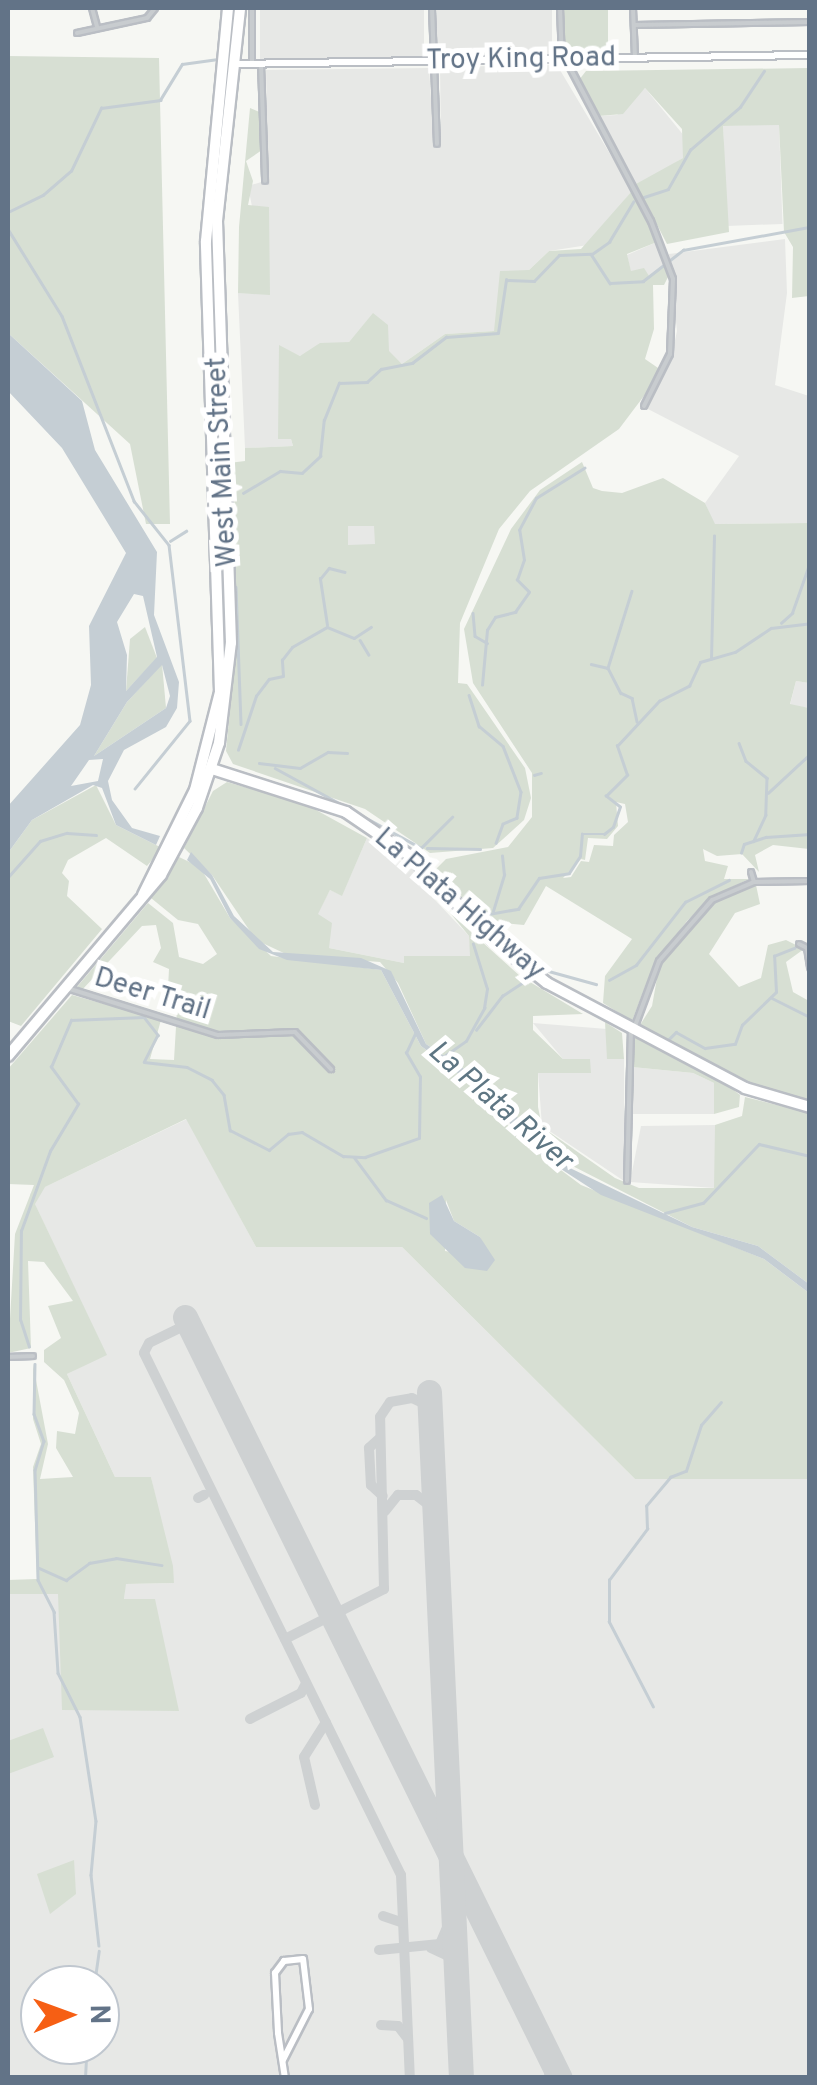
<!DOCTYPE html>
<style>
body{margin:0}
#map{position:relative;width:817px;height:2085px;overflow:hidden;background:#f6f7f3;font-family:Overpass,sans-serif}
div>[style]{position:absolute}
.built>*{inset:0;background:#e7e8e6;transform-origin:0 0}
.green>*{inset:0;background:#d7dfd3;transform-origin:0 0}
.water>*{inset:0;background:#c5ced4}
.stream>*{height:2.5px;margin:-1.25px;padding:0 1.25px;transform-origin:1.25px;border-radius:1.25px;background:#c5ced4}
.taxiway>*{height:10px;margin:-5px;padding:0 5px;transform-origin:5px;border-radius:5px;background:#ced1d2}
.runway>*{height:25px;margin:-12.5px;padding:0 12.5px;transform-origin:12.5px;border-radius:12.5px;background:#ced1d2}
.roads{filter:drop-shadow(2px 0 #babec4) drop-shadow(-2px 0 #babec4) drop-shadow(0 2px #babec4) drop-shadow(0 -2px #babec4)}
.street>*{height:4px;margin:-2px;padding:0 2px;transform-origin:2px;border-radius:2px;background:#c8cccf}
.secondary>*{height:6px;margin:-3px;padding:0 3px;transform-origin:3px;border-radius:3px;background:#fff}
.highway>*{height:10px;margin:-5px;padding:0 5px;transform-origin:5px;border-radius:5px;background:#fff}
span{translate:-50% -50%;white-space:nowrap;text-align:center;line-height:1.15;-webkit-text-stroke:10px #fff;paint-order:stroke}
.street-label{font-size:28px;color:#627387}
.water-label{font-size:30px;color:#5e7683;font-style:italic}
.frame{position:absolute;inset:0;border:10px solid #627387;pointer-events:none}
.north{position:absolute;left:20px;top:1965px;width:100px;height:100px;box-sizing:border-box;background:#fff;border:2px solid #c0c7cf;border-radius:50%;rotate:89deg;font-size:28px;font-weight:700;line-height:40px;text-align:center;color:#627387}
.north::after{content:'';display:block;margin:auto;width:35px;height:45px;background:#f65f14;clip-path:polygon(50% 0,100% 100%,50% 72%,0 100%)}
</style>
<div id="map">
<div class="built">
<div style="left:260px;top:8px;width:164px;height:51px"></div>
<div style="left:437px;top:8px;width:115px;height:48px"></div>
<div style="clip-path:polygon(557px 65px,632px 191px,588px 245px,549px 251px,529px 270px,494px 331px,445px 334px,402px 364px,389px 352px,373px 314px,349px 342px,300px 356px,279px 346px,279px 439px,291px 439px,293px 446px,245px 448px,238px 293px,269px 294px,248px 186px,268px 180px,266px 70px,429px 68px,434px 144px,441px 143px,440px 67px)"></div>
<div style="clip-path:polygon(645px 88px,685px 137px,683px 158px,636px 187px,598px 116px,617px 115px)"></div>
<div style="left:779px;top:124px;width:100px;height:56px;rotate:88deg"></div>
<div style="clip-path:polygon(785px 239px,787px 293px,775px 385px,809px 396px,809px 523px,714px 524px,705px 503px,739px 456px,646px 408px,670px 364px,677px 331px,669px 254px)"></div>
<div style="clip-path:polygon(657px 242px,666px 265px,649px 276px,631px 272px,627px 255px)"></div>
<div style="left:347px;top:526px;width:28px;height:19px"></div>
<div style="clip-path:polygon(796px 681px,809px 683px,809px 708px,790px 705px)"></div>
<div style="clip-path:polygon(367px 838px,421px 875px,420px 884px,469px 936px,471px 956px,405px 956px,404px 963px,329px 948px,317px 914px,330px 890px,342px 895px)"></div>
<div style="clip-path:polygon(533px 1023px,607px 1029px,608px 1059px,624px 1059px,624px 1181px,542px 1126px,538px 1072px,590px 1073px,590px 1060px,563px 1059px)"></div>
<div style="clip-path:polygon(632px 1067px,693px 1073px,714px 1083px,714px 1114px,630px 1114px)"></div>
<div style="clip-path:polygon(evenodd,187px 1119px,256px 1247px,402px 1247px,635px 1479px,809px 1479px,809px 2077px,8px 2077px,8px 1594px,58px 1594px,178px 1711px,124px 1600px,125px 1584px,174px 1583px,151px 1477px,115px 1477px,67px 1374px,106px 1354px,30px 1194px,187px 1119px,40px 1985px,100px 1985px,100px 2045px,40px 2045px,40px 1985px)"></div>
<div style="clip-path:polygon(715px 1125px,715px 1188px,630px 1182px,641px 1126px)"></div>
</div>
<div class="green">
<div style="left:562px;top:8px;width:46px;height:45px"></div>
<div style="clip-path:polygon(8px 56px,159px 58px,170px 524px,146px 524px,130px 444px,8px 333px)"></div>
<div style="clip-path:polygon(809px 68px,809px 296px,792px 298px,793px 247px,784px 232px,779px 125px,723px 126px,729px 232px,667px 244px,636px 184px,683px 158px,682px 129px,645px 88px,623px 114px,598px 116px,579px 80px,586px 71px)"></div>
<div style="clip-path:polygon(250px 108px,262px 113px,262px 150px,246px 161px,253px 181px,248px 205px,269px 207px,270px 295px,238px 293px,239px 227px)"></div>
<div style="clip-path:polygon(evenodd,632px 191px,657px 242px,627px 254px,631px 271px,644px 268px,649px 276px,666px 265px,669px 275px,664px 285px,653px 285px,654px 329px,645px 359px,661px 370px,659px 376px,619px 429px,530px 491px,499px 529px,460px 623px,458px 683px,467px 684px,525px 768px,531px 798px,524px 820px,493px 848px,430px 853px,365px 809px,233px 764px,226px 751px,236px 645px,229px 463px,245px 461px,245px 448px,293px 446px,291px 439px,278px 439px,279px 345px,300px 356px,320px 343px,349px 342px,373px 313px,388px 325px,389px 351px,402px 364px,445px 334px,494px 331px,500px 271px,529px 270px,549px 251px,581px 249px,632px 191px,348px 526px,374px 526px,375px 544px,348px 545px,348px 526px)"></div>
<div style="clip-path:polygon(evenodd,582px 462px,593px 488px,602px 491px,622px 493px,663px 478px,705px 503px,715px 524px,809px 523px,809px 683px,796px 681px,790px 704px,809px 708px,809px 849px,773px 845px,755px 855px,759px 872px,742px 854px,717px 856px,703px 849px,705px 861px,728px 866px,724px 879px,749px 879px,711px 897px,687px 921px,653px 966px,632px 1021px,603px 1003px,605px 976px,632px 939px,546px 886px,524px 925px,483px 921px,435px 870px,446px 859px,508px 847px,532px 817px,532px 773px,473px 683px,464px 629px,511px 529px,540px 490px,582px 462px,616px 802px,625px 804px,628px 822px,614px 835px,613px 846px,594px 845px,589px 862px,581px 861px,571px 877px,563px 878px,581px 859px,585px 860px,588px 838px,607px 839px,618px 826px,616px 802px)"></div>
<div style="clip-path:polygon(145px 627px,157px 658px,126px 691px,130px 639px)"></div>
<div style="clip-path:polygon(162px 664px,166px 708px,94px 756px,127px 702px)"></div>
<div style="clip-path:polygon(227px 782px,307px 805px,367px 838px,342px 896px,330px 890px,318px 914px,332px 923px,329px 948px,404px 963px,404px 956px,470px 956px,469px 936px,451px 914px,520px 976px,583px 1014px,533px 1016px,533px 1030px,563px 1059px,590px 1059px,591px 1073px,538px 1073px,538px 1107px,542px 1127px,615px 1178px,639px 1188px,714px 1188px,715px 1125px,742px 1116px,745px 1097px,809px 1113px,809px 1284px,758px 1246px,692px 1227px,557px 1158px,472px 1074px,426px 1044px,398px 983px,380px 962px,288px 955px,256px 940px,212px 875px,184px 848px,213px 791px)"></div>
<div style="clip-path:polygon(96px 785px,116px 825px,162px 848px,147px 866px,106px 838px,68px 860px,62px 873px,69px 881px,67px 896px,102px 929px,21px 1026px,8px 1021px,8px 853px,32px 820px)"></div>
<div style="clip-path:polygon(evenodd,179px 857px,200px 867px,230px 918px,271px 956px,381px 970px,421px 1046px,467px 1080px,522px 1141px,581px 1185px,764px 1259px,809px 1293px,809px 1479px,635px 1479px,402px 1247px,256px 1247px,186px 1119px,45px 1187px,35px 1204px,107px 1355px,67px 1374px,115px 1477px,151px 1477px,173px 1566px,174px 1583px,126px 1584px,124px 1599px,155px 1599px,179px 1711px,62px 1710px,58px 1594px,8px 1594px,8px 1580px,37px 1579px,33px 1467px,41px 1444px,33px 1419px,33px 1364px,48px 1444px,40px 1479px,73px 1477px,56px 1448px,57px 1431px,75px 1434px,79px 1413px,64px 1380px,44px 1362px,44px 1350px,61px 1338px,48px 1306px,73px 1301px,44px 1262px,28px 1261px,31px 1348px,8px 1353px,15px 1234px,34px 1185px,8px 1184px,8px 1069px,72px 995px,161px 1020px,150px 1059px,174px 1060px,177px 1010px,167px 1007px,169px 969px,153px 962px,161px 948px,156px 925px,142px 926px,81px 991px,77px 987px,148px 903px,173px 923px,179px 957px,203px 964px,217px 954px,198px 924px,178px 920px,151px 898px,179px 857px,446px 1200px,454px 1221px,480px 1237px,490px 1259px,445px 1251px,446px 1200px)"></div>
<div style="clip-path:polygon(756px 885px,760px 904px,735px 913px,709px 954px,739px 987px,761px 978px,768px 945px,786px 940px,804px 949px,786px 962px,793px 992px,809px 1001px,809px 1101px,756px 1087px,640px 1025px,652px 1006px,659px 967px,692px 924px,722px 897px)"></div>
<div style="clip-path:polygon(605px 1022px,622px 1033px,624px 1059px,607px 1059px)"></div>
<div style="clip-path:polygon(632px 1036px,731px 1088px,740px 1095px,739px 1107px,714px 1114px,714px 1083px,693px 1073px,632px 1067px)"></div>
<div style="clip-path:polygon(43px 1728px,54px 1757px,8px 1774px,8px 1741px)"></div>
<div style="clip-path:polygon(74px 1860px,76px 1894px,50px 1914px,37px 1874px)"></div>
</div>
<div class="water">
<div style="clip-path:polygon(evenodd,8px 333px,82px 401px,95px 450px,157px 552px,154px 615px,179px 682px,177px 708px,166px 727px,124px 750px,108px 781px,112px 800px,132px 828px,160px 836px,156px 845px,116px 825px,102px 788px,93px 785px,32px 820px,8px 853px,8px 806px,80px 725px,91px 685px,89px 626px,126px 553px,62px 448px,8px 391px,8px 333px,134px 594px,143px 596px,157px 657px,126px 691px,127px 655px,117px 622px,134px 594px,8px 333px,162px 665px,170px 696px,166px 708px,94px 756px,127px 702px,162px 665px,8px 333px,103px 759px,98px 781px,71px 786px,89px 760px,103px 759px)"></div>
<div style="clip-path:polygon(191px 852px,212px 875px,234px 916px,273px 952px,361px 958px,391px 971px,426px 1044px,472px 1074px,570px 1168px,692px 1227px,758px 1246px,809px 1284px,809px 1293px,764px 1259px,601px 1195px,544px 1158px,467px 1080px,421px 1046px,381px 970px,287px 960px,259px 949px,230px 918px,210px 879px,187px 860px)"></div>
<div style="clip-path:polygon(442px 1195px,454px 1221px,480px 1237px,495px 1260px,487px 1271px,465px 1268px,430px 1234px,429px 1203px)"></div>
</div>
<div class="stream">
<div style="left:644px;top:197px;width:25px;rotate:-18deg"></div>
<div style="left:668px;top:189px;width:45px;rotate:-60.6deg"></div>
<div style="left:690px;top:150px;width:66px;rotate:-40.7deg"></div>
<div style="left:740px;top:107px;width:43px;rotate:-56.3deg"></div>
<div style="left:8px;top:212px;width:39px;rotate:-26deg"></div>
<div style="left:43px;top:195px;width:37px;rotate:-41deg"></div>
<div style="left:71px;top:171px;width:70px;rotate:-64.5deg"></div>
<div style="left:101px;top:108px;width:60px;rotate:-7.7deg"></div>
<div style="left:160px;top:100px;width:42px;rotate:-58.6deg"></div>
<div style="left:182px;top:64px;width:36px;rotate:-8deg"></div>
<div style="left:8px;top:229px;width:102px;rotate:58.2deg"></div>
<div style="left:62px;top:316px;width:199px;rotate:68.7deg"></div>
<div style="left:134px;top:501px;width:56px;rotate:51.5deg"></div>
<div style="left:169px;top:545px;width:177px;rotate:83.2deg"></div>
<div style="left:190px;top:721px;width:87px;rotate:129deg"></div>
<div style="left:592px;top:254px;width:21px;rotate:-35deg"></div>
<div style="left:609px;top:242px;width:47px;rotate:-59deg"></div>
<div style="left:243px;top:493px;width:43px;rotate:-30.7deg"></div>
<div style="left:280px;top:471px;width:22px;rotate:5deg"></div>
<div style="left:302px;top:473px;width:25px;rotate:-43deg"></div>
<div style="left:320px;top:456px;width:36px;rotate:-84deg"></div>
<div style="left:324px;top:420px;width:40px;rotate:-68deg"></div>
<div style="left:339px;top:383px;width:28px;rotate:-2deg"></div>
<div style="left:367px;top:382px;width:19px;rotate:-43deg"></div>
<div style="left:381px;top:369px;width:32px;rotate:-11deg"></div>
<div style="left:412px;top:363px;width:43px;rotate:-37.4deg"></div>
<div style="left:446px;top:337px;width:52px;rotate:-4.4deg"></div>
<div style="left:498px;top:333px;width:54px;rotate:-81.4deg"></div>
<div style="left:506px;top:280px;width:28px;rotate:2deg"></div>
<div style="left:534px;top:281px;width:36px;rotate:-46deg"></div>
<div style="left:559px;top:255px;width:32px;rotate:-2deg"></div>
<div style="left:591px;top:254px;width:35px;rotate:57deg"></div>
<div style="left:610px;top:283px;width:33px;rotate:-3deg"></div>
<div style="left:643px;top:281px;width:51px;rotate:-37.8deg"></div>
<div style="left:683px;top:250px;width:129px;rotate:-10.3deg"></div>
<div style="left:170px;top:541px;width:19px;rotate:-32deg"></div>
<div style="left:236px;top:587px;width:137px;rotate:87.9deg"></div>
<div style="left:632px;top:591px;width:81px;rotate:107.3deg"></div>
<div style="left:608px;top:668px;width:28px;rotate:63deg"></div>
<div style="left:621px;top:693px;width:12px;rotate:24deg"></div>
<div style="left:632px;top:698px;width:24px;rotate:78deg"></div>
<div style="left:473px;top:613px;width:23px;rotate:85deg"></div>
<div style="left:475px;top:636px;width:14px;rotate:30deg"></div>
<div style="left:781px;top:623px;width:15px;rotate:-42deg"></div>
<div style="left:792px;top:613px;width:54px;rotate:-70.6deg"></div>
<div style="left:327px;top:625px;width:47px;rotate:-98.7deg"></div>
<div style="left:320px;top:579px;width:14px;rotate:-51deg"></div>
<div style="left:329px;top:568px;width:16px;rotate:14deg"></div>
<div style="left:360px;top:640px;width:17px;rotate:59deg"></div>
<div style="left:711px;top:659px;width:123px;rotate:-88.6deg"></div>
<div style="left:591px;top:664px;width:17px;rotate:13deg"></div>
<div style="left:482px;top:685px;width:55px;rotate:-84.8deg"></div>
<div style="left:487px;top:630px;width:15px;rotate:-58deg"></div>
<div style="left:495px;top:617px;width:21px;rotate:-14deg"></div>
<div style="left:515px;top:612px;width:24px;rotate:-55deg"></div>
<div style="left:529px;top:592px;width:17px;rotate:-135deg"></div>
<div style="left:517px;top:580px;width:21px;rotate:-71deg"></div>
<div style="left:524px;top:560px;width:30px;rotate:-99deg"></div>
<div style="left:519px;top:530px;width:36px;rotate:-62deg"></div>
<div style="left:536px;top:498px;width:57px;rotate:-32deg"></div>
<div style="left:469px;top:695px;width:33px;rotate:72deg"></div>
<div style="left:479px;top:726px;width:31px;rotate:40deg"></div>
<div style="left:503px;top:746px;width:49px;rotate:68.6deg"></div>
<div style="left:521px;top:792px;width:26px;rotate:99deg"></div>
<div style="left:517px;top:818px;width:15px;rotate:157deg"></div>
<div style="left:503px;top:824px;width:20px;rotate:110deg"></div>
<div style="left:739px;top:743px;width:19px;rotate:69deg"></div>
<div style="left:746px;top:761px;width:27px;rotate:39deg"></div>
<div style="left:767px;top:778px;width:37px;rotate:92deg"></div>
<div style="left:766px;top:815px;width:29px;rotate:115deg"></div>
<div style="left:238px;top:750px;width:57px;rotate:-71.6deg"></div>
<div style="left:256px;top:696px;width:21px;rotate:-53deg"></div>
<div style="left:269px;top:679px;width:14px;rotate:-12deg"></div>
<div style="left:283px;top:676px;width:16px;rotate:-94deg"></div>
<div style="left:282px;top:660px;width:16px;rotate:-52deg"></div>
<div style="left:292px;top:647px;width:40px;rotate:-29.7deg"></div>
<div style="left:327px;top:627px;width:29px;rotate:22deg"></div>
<div style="left:354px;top:638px;width:20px;rotate:-33deg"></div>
<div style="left:259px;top:763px;width:41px;rotate:7deg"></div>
<div style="left:300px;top:768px;width:32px;rotate:-30deg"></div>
<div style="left:328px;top:752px;width:19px;rotate:3deg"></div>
<div style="left:275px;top:768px;width:166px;rotate:28.7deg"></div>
<div style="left:421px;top:848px;width:44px;rotate:-45deg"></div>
<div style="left:534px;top:775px;width:7px;rotate:-16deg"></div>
<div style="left:768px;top:793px;width:57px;rotate:-42.9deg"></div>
<div style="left:427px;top:848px;width:53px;rotate:1.1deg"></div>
<div style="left:741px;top:853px;width:9px;rotate:-72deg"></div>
<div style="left:744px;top:844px;width:23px;rotate:-18deg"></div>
<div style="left:766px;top:837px;width:44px;rotate:-3.9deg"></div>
<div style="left:8px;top:877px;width:48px;rotate:-48.4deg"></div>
<div style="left:40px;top:841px;width:28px;rotate:-17deg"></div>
<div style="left:67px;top:833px;width:29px;rotate:4deg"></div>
<div style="left:493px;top:911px;width:38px;rotate:-73deg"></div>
<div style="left:504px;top:875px;width:19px;rotate:-96deg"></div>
<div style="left:483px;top:915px;width:36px;rotate:-10deg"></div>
<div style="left:518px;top:909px;width:37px;rotate:-56deg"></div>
<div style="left:539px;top:878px;width:30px;rotate:-9deg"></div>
<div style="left:569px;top:873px;width:20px;rotate:-57deg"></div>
<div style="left:580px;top:856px;width:22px;rotate:-85deg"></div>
<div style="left:582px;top:834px;width:22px"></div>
<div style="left:604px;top:834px;width:11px;rotate:-38deg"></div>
<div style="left:613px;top:827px;width:21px;rotate:-71deg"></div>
<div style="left:620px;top:807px;width:18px;rotate:-142deg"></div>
<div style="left:606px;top:796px;width:30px;rotate:-45deg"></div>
<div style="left:627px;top:775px;width:31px;rotate:-109deg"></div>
<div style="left:617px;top:746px;width:62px;rotate:-47deg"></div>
<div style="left:659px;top:701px;width:34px;rotate:-27deg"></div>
<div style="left:689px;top:686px;width:26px;rotate:-65deg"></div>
<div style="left:700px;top:662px;width:36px;rotate:-16deg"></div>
<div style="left:735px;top:652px;width:43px;rotate:-33.7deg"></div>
<div style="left:771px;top:628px;width:39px;rotate:-7deg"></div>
<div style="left:545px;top:970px;width:53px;rotate:15.4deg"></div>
<div style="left:609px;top:980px;width:31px;rotate:-29deg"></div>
<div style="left:636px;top:965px;width:80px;rotate:-52.1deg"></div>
<div style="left:685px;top:902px;width:49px;rotate:-26.6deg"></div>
<div style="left:772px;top:998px;width:42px;rotate:26.6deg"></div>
<div style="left:476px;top:1030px;width:43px;rotate:-52.6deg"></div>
<div style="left:502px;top:996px;width:24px;rotate:-33deg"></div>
<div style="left:666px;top:1042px;width:14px;rotate:-45deg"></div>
<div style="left:676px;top:1032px;width:33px;rotate:29deg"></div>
<div style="left:705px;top:1048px;width:30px;rotate:-8deg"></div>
<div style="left:735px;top:1044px;width:20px;rotate:-70deg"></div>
<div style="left:742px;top:1025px;width:47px;rotate:-44.1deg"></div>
<div style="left:776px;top:992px;width:36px;rotate:-93deg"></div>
<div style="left:774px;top:956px;width:22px;rotate:-22deg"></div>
<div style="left:443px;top:1057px;width:28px;rotate:-35deg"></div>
<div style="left:466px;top:1041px;width:38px;rotate:-61deg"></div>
<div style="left:484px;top:1008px;width:19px;rotate:-81deg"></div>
<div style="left:487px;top:989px;width:47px;rotate:-107.3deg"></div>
<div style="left:354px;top:1157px;width:54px;rotate:53.3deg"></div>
<div style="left:386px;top:1200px;width:44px;rotate:24.2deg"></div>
<div style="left:665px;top:1213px;width:39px;rotate:-15deg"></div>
<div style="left:703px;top:1203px;width:81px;rotate:-46.5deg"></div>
<div style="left:759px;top:1144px;width:52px;rotate:13.2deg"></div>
<div style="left:29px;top:1347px;width:28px;rotate:-108deg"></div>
<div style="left:20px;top:1320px;width:89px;rotate:-89.4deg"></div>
<div style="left:21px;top:1231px;width:85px;rotate:-70.1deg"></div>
<div style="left:50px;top:1151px;width:55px;rotate:-59.2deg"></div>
<div style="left:78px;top:1104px;width:46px;rotate:-126.1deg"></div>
<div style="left:51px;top:1067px;width:51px;rotate:-66.9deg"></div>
<div style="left:71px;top:1020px;width:73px;rotate:-2.4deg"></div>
<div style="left:144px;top:1017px;width:23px;rotate:52deg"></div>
<div style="left:158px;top:1035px;width:30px;rotate:117deg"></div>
<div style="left:144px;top:1062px;width:43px;rotate:6.6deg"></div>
<div style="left:187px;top:1067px;width:28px;rotate:27deg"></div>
<div style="left:212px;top:1080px;width:19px;rotate:51deg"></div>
<div style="left:224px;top:1095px;width:36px;rotate:80deg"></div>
<div style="left:230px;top:1130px;width:44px;rotate:27.1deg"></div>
<div style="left:269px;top:1150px;width:25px;rotate:-40deg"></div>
<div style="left:288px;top:1134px;width:14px;rotate:-8deg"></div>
<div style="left:302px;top:1132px;width:48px;rotate:30.3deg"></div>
<div style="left:343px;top:1156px;width:22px;rotate:3deg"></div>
<div style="left:365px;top:1157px;width:57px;rotate:-19.4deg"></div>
<div style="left:419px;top:1138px;width:61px;rotate:-89.1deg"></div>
<div style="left:420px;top:1077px;width:28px;rotate:-120deg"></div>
<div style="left:406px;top:1053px;width:21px;rotate:-65deg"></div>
<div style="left:35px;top:1364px;width:50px;rotate:91.1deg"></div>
<div style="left:34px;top:1414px;width:29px;rotate:70deg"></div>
<div style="left:44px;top:1441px;width:30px;rotate:107deg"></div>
<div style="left:35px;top:1470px;width:110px;rotate:88.4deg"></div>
<div style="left:38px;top:1580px;width:36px;rotate:63deg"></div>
<div style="left:54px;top:1612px;width:61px;rotate:86.2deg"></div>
<div style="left:58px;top:1673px;width:49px;rotate:63.4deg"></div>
<div style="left:80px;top:1717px;width:105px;rotate:81.3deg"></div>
<div style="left:96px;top:1821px;width:54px;rotate:95.3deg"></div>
<div style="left:91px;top:1875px;width:71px;rotate:83.6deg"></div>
<div style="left:39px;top:1568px;width:30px;rotate:24deg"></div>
<div style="left:66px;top:1580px;width:29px;rotate:-36deg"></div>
<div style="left:89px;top:1563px;width:27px;rotate:-10deg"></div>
<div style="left:116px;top:1558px;width:46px;rotate:8.8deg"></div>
<div style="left:653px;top:1707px;width:96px;rotate:-117.4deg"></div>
<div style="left:609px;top:1622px;width:42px;rotate:-90deg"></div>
<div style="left:609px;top:1580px;width:64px;rotate:-53.3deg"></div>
<div style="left:647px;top:1529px;width:23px;rotate:-92deg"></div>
<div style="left:646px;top:1506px;width:38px;rotate:-50deg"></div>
<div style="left:670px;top:1477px;width:17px;rotate:-21deg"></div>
<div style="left:686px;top:1471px;width:48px;rotate:-71.9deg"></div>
<div style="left:701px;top:1425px;width:30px;rotate:-49deg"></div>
<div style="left:94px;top:1985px;width:34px;rotate:-82deg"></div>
<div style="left:85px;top:2078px;width:33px;rotate:-87deg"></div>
</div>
<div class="taxiway">
<div style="left:188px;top:1324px;width:43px;rotate:154deg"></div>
<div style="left:149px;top:1343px;width:11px;rotate:117deg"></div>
<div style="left:144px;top:1353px;width:582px;rotate:63.79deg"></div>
<div style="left:401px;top:1875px;width:203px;rotate:87.5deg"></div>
<div style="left:380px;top:1438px;width:15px;rotate:138deg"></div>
<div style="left:369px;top:1448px;width:37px;rotate:87deg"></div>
<div style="left:371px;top:1485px;width:16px;rotate:43deg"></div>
<div style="left:198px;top:1498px;width:7px;rotate:-27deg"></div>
<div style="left:385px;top:1511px;width:21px;rotate:-51deg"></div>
<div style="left:398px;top:1495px;width:18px"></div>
<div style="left:416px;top:1495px;width:18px;rotate:38deg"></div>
<div style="left:430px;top:1506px;width:23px;rotate:77deg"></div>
<div style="left:285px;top:1639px;width:111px;rotate:-26.8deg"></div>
<div style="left:384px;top:1589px;width:172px;rotate:-91.3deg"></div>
<div style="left:380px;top:1417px;width:18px;rotate:-56deg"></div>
<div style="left:390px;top:1402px;width:22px;rotate:-10deg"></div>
<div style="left:412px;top:1398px;width:14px;rotate:25deg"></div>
<div style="left:425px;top:1404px;width:17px;rotate:73deg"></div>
<div style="left:250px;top:1719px;width:57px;rotate:-27deg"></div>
<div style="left:301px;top:1693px;width:11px;rotate:-63deg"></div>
<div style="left:315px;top:1805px;width:49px;rotate:-102.9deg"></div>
<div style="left:304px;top:1757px;width:41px;rotate:-57.8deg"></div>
<div style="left:383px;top:1916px;width:21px;rotate:19deg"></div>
<div style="left:431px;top:1948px;width:19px;rotate:25deg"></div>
<div style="left:448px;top:1956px;width:25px;rotate:72deg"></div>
<div style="left:379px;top:1950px;width:61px;rotate:-5.6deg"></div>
<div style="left:440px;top:1944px;width:33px;rotate:-67deg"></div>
<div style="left:381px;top:2025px;width:17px;rotate:3deg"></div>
<div style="left:398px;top:2026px;width:16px;rotate:52deg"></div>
<div style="left:460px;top:2078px;width:8px;rotate:-83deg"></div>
<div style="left:549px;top:2078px;width:20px;rotate:-84deg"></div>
</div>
<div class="runway">
<div style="left:185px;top:1317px;width:848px;rotate:63.77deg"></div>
<div style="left:429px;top:1392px;width:687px;rotate:87.33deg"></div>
</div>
<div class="roads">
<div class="street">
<div style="left:92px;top:8px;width:20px;rotate:75deg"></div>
<div style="left:432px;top:8px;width:136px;rotate:87.9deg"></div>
<div style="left:560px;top:8px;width:52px;rotate:87.8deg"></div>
<div style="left:633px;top:8px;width:50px;rotate:87.7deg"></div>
<div style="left:634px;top:25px;width:176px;rotate:-1deg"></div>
<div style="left:77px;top:33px;width:72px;rotate:-12.1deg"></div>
<div style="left:147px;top:18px;width:13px;rotate:-51deg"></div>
<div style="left:566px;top:60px;width:182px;rotate:62.2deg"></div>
<div style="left:651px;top:221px;width:62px;rotate:69.2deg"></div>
<div style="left:673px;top:279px;width:75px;rotate:92.3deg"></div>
<div style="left:670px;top:354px;width:58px;rotate:116.6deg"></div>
<div style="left:252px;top:64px;width:56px;rotate:-90deg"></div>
<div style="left:261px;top:64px;width:117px;rotate:88deg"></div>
<div style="left:751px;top:872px;width:10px;rotate:73deg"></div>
<div style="left:799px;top:944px;width:9px;rotate:27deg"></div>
<div style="left:807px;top:948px;width:20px;rotate:81deg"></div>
<div style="left:70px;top:989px;width:155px;rotate:17.3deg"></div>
<div style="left:218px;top:1035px;width:77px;rotate:-2.2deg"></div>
<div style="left:295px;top:1032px;width:52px;rotate:45.8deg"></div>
<div style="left:635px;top:1026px;width:69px;rotate:-69.7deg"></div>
<div style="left:659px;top:961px;width:81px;rotate:-49deg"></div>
<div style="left:712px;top:900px;width:46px;rotate:-23.2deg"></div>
<div style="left:754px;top:882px;width:56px;rotate:-1deg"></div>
<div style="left:627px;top:1181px;width:152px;rotate:-88.5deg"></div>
<div style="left:8px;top:1357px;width:25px;rotate:-2deg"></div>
</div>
<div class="secondary">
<div style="left:234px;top:64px;width:576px;rotate:-0.9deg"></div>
<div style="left:283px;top:2060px;width:57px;rotate:-63deg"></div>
<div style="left:309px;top:2009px;width:50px;rotate:-96.8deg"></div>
<div style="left:303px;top:1959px;width:19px;rotate:174deg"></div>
<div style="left:284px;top:1961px;width:15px;rotate:127deg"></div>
<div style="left:275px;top:1973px;width:60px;rotate:87.1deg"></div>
<div style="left:278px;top:2033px;width:46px;rotate:81.2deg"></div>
</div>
<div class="highway">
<div style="left:212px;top:769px;width:141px;rotate:17.8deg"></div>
<div style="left:346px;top:812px;width:76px;rotate:34.3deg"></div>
<div style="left:409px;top:855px;width:118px;rotate:45.3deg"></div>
<div style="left:492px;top:939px;width:70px;rotate:38.7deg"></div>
<div style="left:547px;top:983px;width:224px;rotate:27.9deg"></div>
<div style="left:745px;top:1088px;width:68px;rotate:16.3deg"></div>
<div style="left:143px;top:895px;width:117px;rotate:-63.7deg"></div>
<div style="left:195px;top:790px;width:101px;rotate:-75.7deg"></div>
<div style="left:220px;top:692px;width:451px;rotate:-91.8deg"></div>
<div style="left:206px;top:241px;width:234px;rotate:-84.6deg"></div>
<div style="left:8px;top:1056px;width:237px;rotate:-49.8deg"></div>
<div style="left:161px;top:875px;width:76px;rotate:-61.8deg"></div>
<div style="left:197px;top:808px;width:69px;rotate:-71.3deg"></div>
<div style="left:219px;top:743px;width:101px;rotate:-83.2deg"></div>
<div style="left:231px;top:643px;width:422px;rotate:-91.9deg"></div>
<div style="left:217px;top:221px;width:214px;rotate:-83.8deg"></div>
</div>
</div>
<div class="street-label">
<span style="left:521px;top:60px;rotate:-1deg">Troy King Road</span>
<span style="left:223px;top:462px;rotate:-93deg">West Main Street</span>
<span style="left:459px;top:905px;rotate:41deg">La Plata Highway</span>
<span style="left:152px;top:995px;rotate:17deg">Deer Trail</span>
</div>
<div class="water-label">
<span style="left:499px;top:1107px;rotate:41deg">La Plata River</span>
</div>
<div class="frame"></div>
<div class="north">N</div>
</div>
